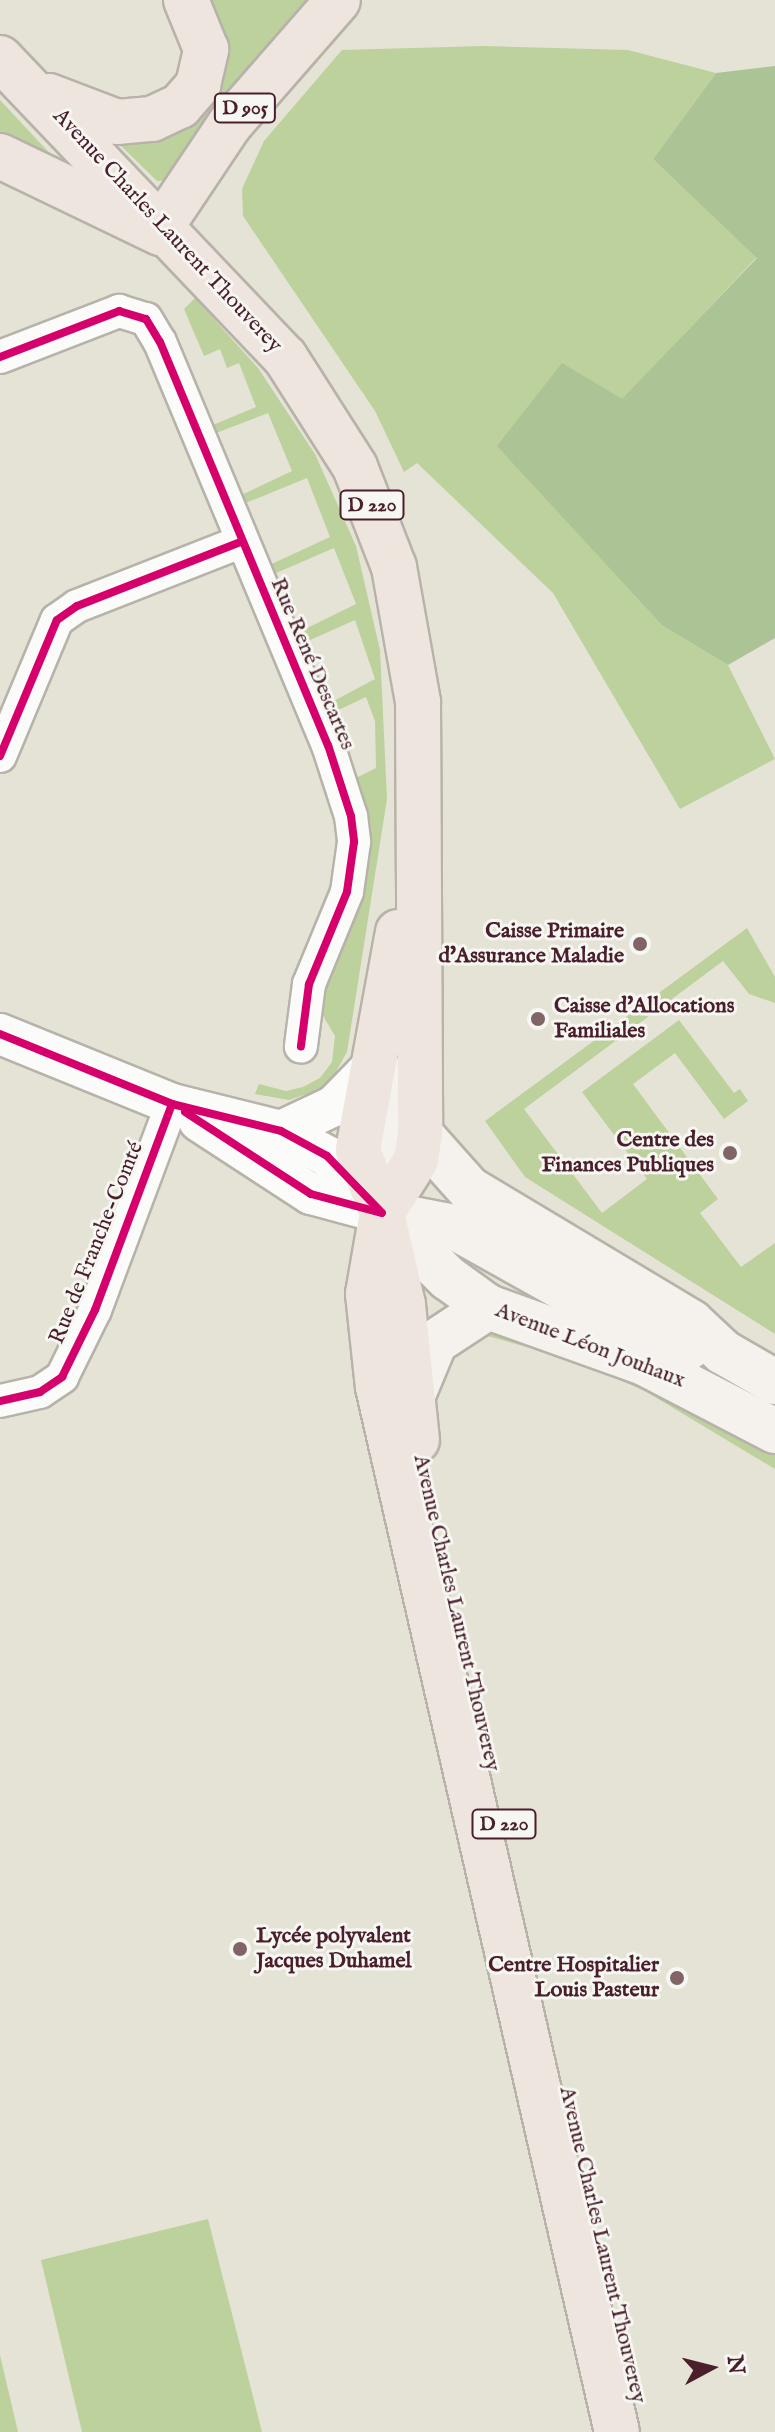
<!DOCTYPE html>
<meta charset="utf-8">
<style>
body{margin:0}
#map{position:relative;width:775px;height:2432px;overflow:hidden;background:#e5e3d5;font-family:"IM FELL English",serif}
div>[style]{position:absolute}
.green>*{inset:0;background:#bcd19c}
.forest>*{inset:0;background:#abc395}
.roads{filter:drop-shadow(2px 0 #b7b2aa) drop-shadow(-2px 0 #b7b2aa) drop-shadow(0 2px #b7b2aa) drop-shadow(0 -2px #b7b2aa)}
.minor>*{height:32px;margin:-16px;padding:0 16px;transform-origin:16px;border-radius:16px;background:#fbfbf9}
.tertiary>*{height:40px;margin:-20px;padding:0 20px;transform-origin:20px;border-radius:20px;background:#fbfbf9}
.secondary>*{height:44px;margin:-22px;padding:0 22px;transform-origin:22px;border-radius:22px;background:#f5f2ee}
.primary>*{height:44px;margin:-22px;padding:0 22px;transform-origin:22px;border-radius:22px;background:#eee6de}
.cycleway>*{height:8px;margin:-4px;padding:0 4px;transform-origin:4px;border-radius:4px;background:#d6006c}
.dots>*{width:22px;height:22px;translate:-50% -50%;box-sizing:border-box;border:4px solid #f6f6f2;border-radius:50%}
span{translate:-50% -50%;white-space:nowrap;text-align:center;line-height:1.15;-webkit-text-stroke:6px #f6f6f2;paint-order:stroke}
.shield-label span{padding:2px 6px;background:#f6f6f2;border:2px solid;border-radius:6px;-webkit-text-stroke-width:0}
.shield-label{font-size:20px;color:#4a1f2b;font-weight:700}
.street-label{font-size:22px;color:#4a1f2b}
.poi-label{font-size:22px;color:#4a1f2b;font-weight:700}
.right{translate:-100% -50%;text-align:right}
.left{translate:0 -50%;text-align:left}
.north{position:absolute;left:671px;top:2328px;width:80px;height:80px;-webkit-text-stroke:6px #f6f6f2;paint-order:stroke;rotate:83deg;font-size:22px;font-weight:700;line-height:32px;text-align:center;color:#4a1f2b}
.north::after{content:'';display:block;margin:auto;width:28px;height:36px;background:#4a1f2b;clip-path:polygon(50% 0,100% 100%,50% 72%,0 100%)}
</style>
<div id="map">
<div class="green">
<div style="clip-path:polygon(205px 0,315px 0,169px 180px,157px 181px,117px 142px,169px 127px)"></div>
<div style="clip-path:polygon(483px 46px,628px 50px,716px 73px,653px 159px,757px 257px,622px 400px,663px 626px,728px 665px,775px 759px,680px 809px,553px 593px,417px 463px,404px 472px,375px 411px,243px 216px,242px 189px,264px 141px,342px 50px)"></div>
<div style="clip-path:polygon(0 100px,56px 160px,0 144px)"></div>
<div style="clip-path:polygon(195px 298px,258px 368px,315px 454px,356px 546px,380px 650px,387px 799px,347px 1052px,327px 1087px,289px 1100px,255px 1094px,259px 1084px,286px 1091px,303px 1087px,320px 1078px,332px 1062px,335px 1036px,319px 1009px,352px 780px,376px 768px,375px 721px,366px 697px,330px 714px,326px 705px,375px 679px,355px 620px,299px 645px,295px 634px,356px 604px,334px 548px,267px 577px,263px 568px,330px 537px,307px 478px,236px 507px,233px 499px,292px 471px,268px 413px,211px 435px,208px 427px,256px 407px,239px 363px,227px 368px,220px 349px,204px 356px,184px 309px)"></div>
<div style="clip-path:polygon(747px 928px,775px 977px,775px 1003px,749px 994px,723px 961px,524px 1109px,602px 1213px,647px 1179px,582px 1092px,679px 1020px,734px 1093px,740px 1089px,748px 1101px,724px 1119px,675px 1053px,633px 1084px,718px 1199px,700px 1213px,741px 1267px,775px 1243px,775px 1334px,525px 1177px,485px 1121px)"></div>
<div style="clip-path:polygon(485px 1325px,541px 1336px,775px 1446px,775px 1469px,645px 1391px,576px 1361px,484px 1335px)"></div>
<div style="clip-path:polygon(208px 2219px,262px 2432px,82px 2432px,41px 2260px)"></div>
<div style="clip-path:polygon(0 2355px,18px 2432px,0 2432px)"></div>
</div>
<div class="forest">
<div style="clip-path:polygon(775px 66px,775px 638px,728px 665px,663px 626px,497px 446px,562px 363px,622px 399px,757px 258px,653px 159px,716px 73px)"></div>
</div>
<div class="roads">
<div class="minor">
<div style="left:0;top:357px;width:128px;rotate:-21.1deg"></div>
<div style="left:119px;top:311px;width:28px;rotate:17deg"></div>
<div style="left:146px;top:319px;width:27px;rotate:59deg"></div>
<div style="left:160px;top:342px;width:437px;rotate:67.4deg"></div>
<div style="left:328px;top:745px;width:75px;rotate:72.1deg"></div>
<div style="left:351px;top:816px;width:26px;rotate:83deg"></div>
<div style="left:354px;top:842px;width:50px;rotate:98deg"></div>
<div style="left:347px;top:892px;width:100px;rotate:112.4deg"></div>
<div style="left:309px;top:984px;width:63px;rotate:97.4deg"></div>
<div style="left:0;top:756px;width:147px;rotate:-67.3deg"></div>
<div style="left:57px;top:620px;width:24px;rotate:-35deg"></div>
<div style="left:77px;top:606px;width:175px;rotate:-21.4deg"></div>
<div style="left:0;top:1401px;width:41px;rotate:-12.7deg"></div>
<div style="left:40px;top:1392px;width:27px;rotate:-34deg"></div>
<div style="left:62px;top:1377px;width:75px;rotate:-63.8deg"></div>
<div style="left:95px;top:1310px;width:220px;rotate:-69.5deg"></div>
</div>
<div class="tertiary">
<div style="left:0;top:1034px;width:186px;rotate:22.1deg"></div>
<div style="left:172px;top:1104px;width:112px;rotate:13.9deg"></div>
<div style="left:281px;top:1131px;width:52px;rotate:28.5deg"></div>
<div style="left:327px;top:1156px;width:76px;rotate:45.5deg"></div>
<div style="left:199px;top:1121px;width:134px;rotate:33.1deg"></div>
<div style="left:311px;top:1194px;width:73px;rotate:15deg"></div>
<div style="left:281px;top:1131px;width:59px;rotate:-25.3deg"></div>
<div style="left:334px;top:1106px;width:57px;rotate:-45.7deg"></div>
</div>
<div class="secondary">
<div style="left:420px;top:1134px;width:74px;rotate:48.3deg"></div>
<div style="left:469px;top:1189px;width:259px;rotate:30.9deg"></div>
<div style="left:691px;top:1322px;width:44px;rotate:43.2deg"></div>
<div style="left:723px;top:1352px;width:60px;rotate:30deg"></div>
<div style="left:382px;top:1213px;width:93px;rotate:44.6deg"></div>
<div style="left:448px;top:1278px;width:49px;rotate:35.9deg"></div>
<div style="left:488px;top:1307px;width:166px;rotate:19.7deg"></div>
<div style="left:644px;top:1363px;width:148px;rotate:27.4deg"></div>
<div style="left:382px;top:1213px;width:73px;rotate:11deg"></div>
<div style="left:454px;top:1227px;width:135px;rotate:29.2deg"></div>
<div style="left:572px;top:1293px;width:129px;rotate:24.8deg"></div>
<div style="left:382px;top:1213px;width:138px;rotate:-89.6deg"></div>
<div style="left:410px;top:1402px;width:65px;rotate:-67.4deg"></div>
<div style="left:435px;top:1342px;width:64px;rotate:-33.4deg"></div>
</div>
<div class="primary">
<div style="left:0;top:58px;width:413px;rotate:46.4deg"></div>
<div style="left:285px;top:357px;width:130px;rotate:57.5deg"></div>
<div style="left:355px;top:467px;width:107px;rotate:68.7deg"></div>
<div style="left:394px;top:567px;width:137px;rotate:79.9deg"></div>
<div style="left:418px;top:702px;width:432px;rotate:89.7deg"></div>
<div style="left:420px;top:1134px;width:26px;rotate:99deg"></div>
<div style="left:416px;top:1160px;width:63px;rotate:122.7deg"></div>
<div style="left:382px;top:1213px;width:82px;rotate:99.8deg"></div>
<div style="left:368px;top:1294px;width:94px;rotate:83.9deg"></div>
<div style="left:378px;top:1387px;width:1072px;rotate:77.12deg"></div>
<div style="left:49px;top:96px;width:73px;rotate:20.9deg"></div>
<div style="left:117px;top:122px;width:35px;rotate:-5deg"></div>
<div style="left:152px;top:119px;width:31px;rotate:-25deg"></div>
<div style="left:180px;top:106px;width:28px;rotate:-49deg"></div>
<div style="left:198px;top:85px;width:37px;rotate:-77deg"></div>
<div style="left:206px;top:49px;width:53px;rotate:-112.2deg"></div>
<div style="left:0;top:156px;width:178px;rotate:25.7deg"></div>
<div style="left:163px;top:224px;width:120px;rotate:-56.2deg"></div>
<div style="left:230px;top:124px;width:164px;rotate:-48.9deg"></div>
<div style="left:398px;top:932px;width:222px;rotate:100.4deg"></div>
<div style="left:358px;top:1150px;width:67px;rotate:69.1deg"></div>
<div style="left:382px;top:1213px;width:94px;rotate:77.1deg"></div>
<div style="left:403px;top:1305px;width:136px;rotate:84.1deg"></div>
</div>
</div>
<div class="cycleway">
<div style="left:0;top:357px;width:128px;rotate:-21.1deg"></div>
<div style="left:119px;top:311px;width:28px;rotate:17deg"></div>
<div style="left:146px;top:319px;width:27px;rotate:59deg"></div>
<div style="left:160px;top:342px;width:437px;rotate:67.4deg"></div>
<div style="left:328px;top:745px;width:75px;rotate:72.1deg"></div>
<div style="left:351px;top:816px;width:26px;rotate:83deg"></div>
<div style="left:354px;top:842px;width:50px;rotate:98deg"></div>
<div style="left:347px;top:892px;width:100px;rotate:112.4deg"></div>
<div style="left:309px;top:984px;width:63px;rotate:97.4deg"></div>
<div style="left:0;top:756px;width:147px;rotate:-67.3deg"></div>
<div style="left:57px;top:620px;width:24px;rotate:-35deg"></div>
<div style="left:77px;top:606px;width:175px;rotate:-21.4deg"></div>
<div style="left:0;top:1034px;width:186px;rotate:22.1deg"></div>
<div style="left:172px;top:1104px;width:112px;rotate:13.9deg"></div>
<div style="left:281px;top:1131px;width:52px;rotate:28.5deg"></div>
<div style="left:327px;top:1156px;width:79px;rotate:46deg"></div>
<div style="left:185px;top:1112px;width:150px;rotate:33.1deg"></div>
<div style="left:311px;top:1194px;width:73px;rotate:15deg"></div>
<div style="left:0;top:1401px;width:41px;rotate:-12.7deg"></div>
<div style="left:40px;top:1392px;width:27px;rotate:-34deg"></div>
<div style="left:62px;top:1377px;width:75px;rotate:-63.8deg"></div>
<div style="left:95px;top:1310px;width:220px;rotate:-69.5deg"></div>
</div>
<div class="dots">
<div style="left:640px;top:944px;background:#806466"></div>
<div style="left:538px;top:1019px;background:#806466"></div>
<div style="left:730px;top:1153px;background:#806466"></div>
<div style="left:240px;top:1949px;background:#806466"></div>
<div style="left:677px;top:1978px;background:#806466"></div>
</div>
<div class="shield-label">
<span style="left:245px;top:108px">D 905</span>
<span style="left:372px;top:505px">D 220</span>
<span style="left:504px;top:1824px">D 220</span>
</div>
<div class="street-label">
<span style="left:167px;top:231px;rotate:47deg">Avenue Charles Laurent Thouverey</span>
<span style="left:312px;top:664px;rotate:67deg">Rue René Descartes</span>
<span style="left:97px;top:1243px;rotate:-68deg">Rue de Franche-Comté</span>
<span style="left:590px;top:1346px;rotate:21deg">Avenue Léon Jouhaux</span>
<span style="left:456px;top:1613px;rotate:77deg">Avenue Charles Laurent Thouverey</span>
<span style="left:602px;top:2245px;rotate:77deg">Avenue Charles Laurent Thouverey</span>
</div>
<div class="poi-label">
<span class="right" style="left:624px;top:944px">Caisse Primaire<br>d'Assurance Maladie</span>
<span class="left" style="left:554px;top:1019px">Caisse d'Allocations<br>Familiales</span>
<span class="right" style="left:714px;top:1153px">Centre des<br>Finances Publiques</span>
<span class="left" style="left:256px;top:1949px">Lycée polyvalent<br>Jacques Duhamel</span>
<span class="right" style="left:659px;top:1978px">Centre Hospitalier<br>Louis Pasteur</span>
</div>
<div class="north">N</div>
</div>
